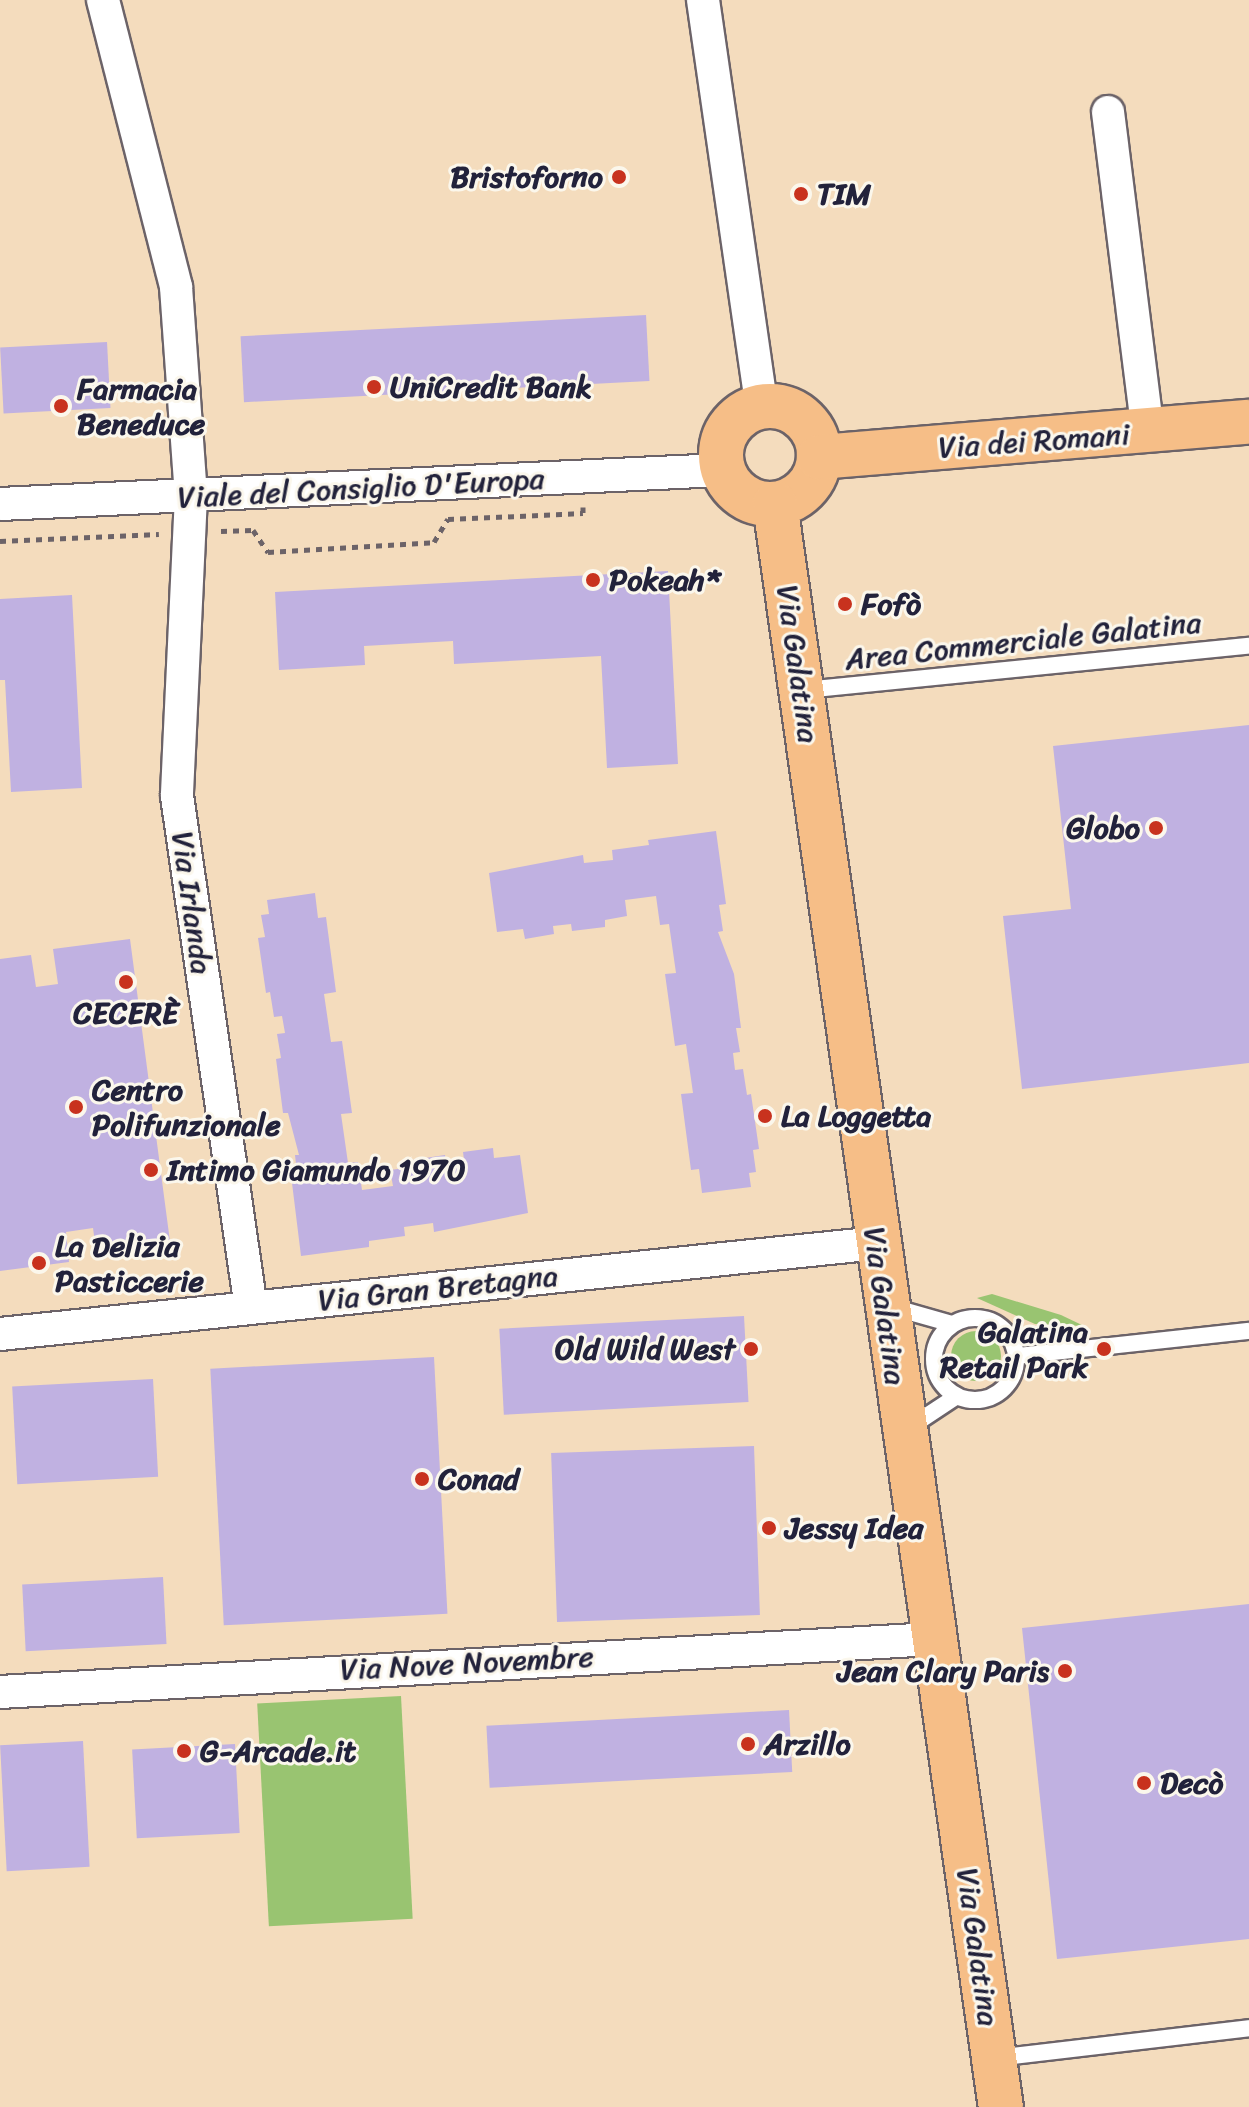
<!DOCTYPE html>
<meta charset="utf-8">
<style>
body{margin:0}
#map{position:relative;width:1249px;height:2107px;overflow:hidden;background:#f4dcbd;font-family:Sriracha,sans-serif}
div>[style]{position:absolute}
.green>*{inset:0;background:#99c471;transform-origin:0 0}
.round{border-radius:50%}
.building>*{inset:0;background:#c0b1e1;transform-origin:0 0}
.path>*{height:5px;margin-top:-2.5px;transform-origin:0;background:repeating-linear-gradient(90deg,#6c6368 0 6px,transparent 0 12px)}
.roads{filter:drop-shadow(2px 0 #6c6368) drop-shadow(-2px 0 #6c6368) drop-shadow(0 2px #6c6368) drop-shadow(0 -2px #6c6368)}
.lane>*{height:16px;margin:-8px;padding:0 8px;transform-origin:8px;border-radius:8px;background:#fff}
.lane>.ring{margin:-8px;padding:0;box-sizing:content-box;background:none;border:16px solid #fff;border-radius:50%}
.street>*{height:32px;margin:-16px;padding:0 16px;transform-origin:16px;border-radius:16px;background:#fff}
.primary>*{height:44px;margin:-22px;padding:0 22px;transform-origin:22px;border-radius:22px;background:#f6be87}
.primary>.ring{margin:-22px;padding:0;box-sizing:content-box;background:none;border:44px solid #f6be87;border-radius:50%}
.dots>*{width:22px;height:22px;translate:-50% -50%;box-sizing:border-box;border:4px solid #fbf7ec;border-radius:50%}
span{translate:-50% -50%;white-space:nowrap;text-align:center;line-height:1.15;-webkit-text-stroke:6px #fbf7ec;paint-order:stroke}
.poi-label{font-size:30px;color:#22223b;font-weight:700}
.right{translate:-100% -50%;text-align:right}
.left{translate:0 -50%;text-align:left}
.street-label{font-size:30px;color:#22223b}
</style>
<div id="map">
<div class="green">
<div style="clip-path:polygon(992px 1294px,1061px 1315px,1084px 1326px,1035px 1324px,977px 1298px)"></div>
<div class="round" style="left:951px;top:1331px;width:50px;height:50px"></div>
<div style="left:401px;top:1696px;width:223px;height:144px;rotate:87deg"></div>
</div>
<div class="building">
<div style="left:646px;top:315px;width:66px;height:406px;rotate:87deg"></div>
<div style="left:107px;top:342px;width:66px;height:107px;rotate:87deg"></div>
<div style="clip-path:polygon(668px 571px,678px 764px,607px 768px,601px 656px,454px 664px,453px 641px,364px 646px,365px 665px,279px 670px,275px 592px)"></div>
<div style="clip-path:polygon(72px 595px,82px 788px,11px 792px,5px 680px,0 680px,0 599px)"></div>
<div style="clip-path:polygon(1249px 725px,1249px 1063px,1022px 1089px,1003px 916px,1071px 909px,1053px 746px)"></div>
<div style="clip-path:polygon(716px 831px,726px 904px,719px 905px,723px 931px,718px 932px,734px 974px,741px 1028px,736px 1028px,740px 1052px,733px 1053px,735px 1070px,743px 1069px,747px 1095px,751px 1094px,759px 1149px,753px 1150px,756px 1172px,749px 1173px,751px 1187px,702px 1193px,699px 1169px,691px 1170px,681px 1094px,693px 1093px,686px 1044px,675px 1046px,665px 974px,676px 973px,669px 924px,660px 925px,656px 896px,625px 900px,627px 916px,605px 920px,605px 927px,572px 931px,571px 924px,553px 926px,554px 934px,525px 939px,523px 929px,497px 932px,489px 873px,583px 855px,584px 863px,613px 860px,612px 850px,649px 845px,648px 840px)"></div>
<div style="clip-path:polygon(315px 893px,318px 918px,326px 917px,336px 992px,324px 994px,331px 1042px,342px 1041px,352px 1113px,341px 1114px,348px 1163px,358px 1162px,362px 1190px,393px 1186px,390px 1170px,413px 1167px,412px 1160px,445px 1155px,446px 1163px,464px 1160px,463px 1152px,493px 1148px,494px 1158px,520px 1155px,528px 1213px,434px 1232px,433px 1223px,404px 1227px,405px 1236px,369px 1241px,369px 1247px,301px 1256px,292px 1183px,298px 1182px,295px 1155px,299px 1155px,288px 1113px,283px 1113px,276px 1059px,281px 1058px,277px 1034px,285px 1033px,282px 1016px,274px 1017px,270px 992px,266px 993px,258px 938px,265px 937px,261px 915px,269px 914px,267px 900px)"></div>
<div style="clip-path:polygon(130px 939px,171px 1249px,97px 1258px,93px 1228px,66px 1232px,69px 1262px,0 1271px,0 959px,31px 955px,36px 987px,58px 984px,53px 949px)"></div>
<div style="left:744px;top:1316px;width:86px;height:245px;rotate:87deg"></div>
<div style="left:434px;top:1357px;width:257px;height:224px;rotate:87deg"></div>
<div style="left:153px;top:1379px;width:98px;height:141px;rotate:87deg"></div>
<div style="left:754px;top:1446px;width:169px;height:203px;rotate:88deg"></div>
<div style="left:163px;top:1577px;width:67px;height:141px;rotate:87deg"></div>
<div style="clip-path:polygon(1249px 1604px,1249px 1939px,1057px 1959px,1022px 1628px)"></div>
<div style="left:789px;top:1710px;width:62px;height:303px;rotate:87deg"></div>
<div style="left:83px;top:1741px;width:126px;height:83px;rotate:87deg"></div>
<div style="left:235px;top:1744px;width:89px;height:103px;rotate:87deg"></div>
</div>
<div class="path">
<div style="left:221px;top:531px;width:32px;rotate:-2deg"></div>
<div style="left:253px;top:530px;width:27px;rotate:56deg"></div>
<div style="left:268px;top:552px;width:166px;rotate:-3.4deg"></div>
<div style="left:434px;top:542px;width:27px;rotate:-59deg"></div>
<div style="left:448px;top:519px;width:135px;rotate:-2.5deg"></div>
<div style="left:583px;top:513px;width:6px;rotate:-90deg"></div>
<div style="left:0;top:541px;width:159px;rotate:-2.5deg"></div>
</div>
<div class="roads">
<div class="lane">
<div style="left:805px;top:690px;width:446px;rotate:-5.7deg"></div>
<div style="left:892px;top:1307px;width:62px;rotate:15.8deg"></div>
<div class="ring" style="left:934px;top:1318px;width:66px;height:66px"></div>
<div style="left:1017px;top:1356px;width:233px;rotate:-6.2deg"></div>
<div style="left:910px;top:1427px;width:56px;rotate:-33.4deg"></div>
<div style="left:995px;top:2058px;width:256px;rotate:-6.7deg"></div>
</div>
<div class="street">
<div style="left:103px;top:0;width:296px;rotate:75.7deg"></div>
<div style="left:176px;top:287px;width:210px;rotate:85.9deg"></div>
<div style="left:191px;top:496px;width:300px;rotate:92.7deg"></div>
<div style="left:177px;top:796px;width:517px;rotate:81.78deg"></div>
<div style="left:703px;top:0;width:411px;rotate:81.8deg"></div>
<div style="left:1108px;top:112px;width:322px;rotate:82.9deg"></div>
<div style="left:0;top:504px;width:723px;rotate:-2.7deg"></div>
<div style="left:0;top:1334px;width:882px;rotate:-5.92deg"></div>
<div style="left:0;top:1692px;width:936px;rotate:-3.25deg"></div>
</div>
<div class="primary">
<div class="ring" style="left:721px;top:406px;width:54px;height:54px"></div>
<div style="left:819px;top:457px;width:431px;rotate:-4.7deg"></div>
<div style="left:775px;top:504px;width:1619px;rotate:81.98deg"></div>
</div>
</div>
<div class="dots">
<div style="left:619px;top:177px;background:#c8321e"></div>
<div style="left:801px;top:194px;background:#c8321e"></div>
<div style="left:374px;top:387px;background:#c8321e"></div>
<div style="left:61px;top:406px;background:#c8321e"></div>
<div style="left:593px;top:580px;background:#c8321e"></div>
<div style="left:845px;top:604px;background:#c8321e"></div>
<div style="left:1156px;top:828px;background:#c8321e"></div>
<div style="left:126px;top:982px;background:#c8321e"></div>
<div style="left:76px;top:1107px;background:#c8321e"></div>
<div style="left:765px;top:1116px;background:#c8321e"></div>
<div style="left:151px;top:1170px;background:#c8321e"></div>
<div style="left:39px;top:1263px;background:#c8321e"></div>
<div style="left:751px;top:1349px;background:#c8321e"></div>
<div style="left:1104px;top:1349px;background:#c8321e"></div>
<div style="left:422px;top:1479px;background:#c8321e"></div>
<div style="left:769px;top:1528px;background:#c8321e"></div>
<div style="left:1065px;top:1671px;background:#c8321e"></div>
<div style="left:748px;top:1744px;background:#c8321e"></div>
<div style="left:184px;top:1751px;background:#c8321e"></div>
<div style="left:1144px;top:1783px;background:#c8321e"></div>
</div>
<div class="poi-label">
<span class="right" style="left:603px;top:177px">Bristoforno</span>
<span class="left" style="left:817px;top:194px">TIM</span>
<span class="left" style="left:390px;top:387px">UniCredit Bank</span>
<span class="left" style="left:77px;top:406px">Farmacia<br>Beneduce</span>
<span class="left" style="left:609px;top:580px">Pokeah*</span>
<span class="left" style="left:861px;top:604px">Fofò</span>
<span class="right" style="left:1140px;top:828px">Globo</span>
<span style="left:126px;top:1013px">CECERÈ</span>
<span class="left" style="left:92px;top:1107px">Centro<br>Polifunzionale</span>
<span class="left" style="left:781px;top:1116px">La Loggetta</span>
<span class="left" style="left:167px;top:1170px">Intimo Giamundo 1970</span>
<span class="left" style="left:55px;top:1263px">La Delizia<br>Pasticcerie</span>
<span class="right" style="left:1088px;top:1349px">Galatina<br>Retail Park</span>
<span class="right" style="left:735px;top:1349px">Old Wild West</span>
<span class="left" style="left:438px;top:1479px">Conad</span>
<span class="left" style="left:785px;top:1528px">Jessy Idea</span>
<span class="right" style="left:1049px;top:1671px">Jean Clary Paris</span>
<span class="left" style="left:764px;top:1744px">Arzillo</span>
<span class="left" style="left:200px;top:1751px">G-Arcade.it</span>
<span class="left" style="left:1160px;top:1783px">Decò</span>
</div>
<div class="street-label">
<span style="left:1034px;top:441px;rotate:-4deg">Via dei Romani</span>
<span style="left:361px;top:488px;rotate:-3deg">Viale del Consiglio D'Europa</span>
<span style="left:1023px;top:641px;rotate:-6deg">Area Commerciale Galatina</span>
<span style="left:798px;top:664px;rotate:82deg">Via Galatina</span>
<span style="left:192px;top:903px;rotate:82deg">Via Irlanda</span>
<span style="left:438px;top:1288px;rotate:-6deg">Via Gran Bretagna</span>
<span style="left:885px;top:1306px;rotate:82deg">Via Galatina</span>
<span style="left:467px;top:1663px;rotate:-3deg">Via Nove Novembre</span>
<span style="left:978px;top:1947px;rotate:82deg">Via Galatina</span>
</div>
</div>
